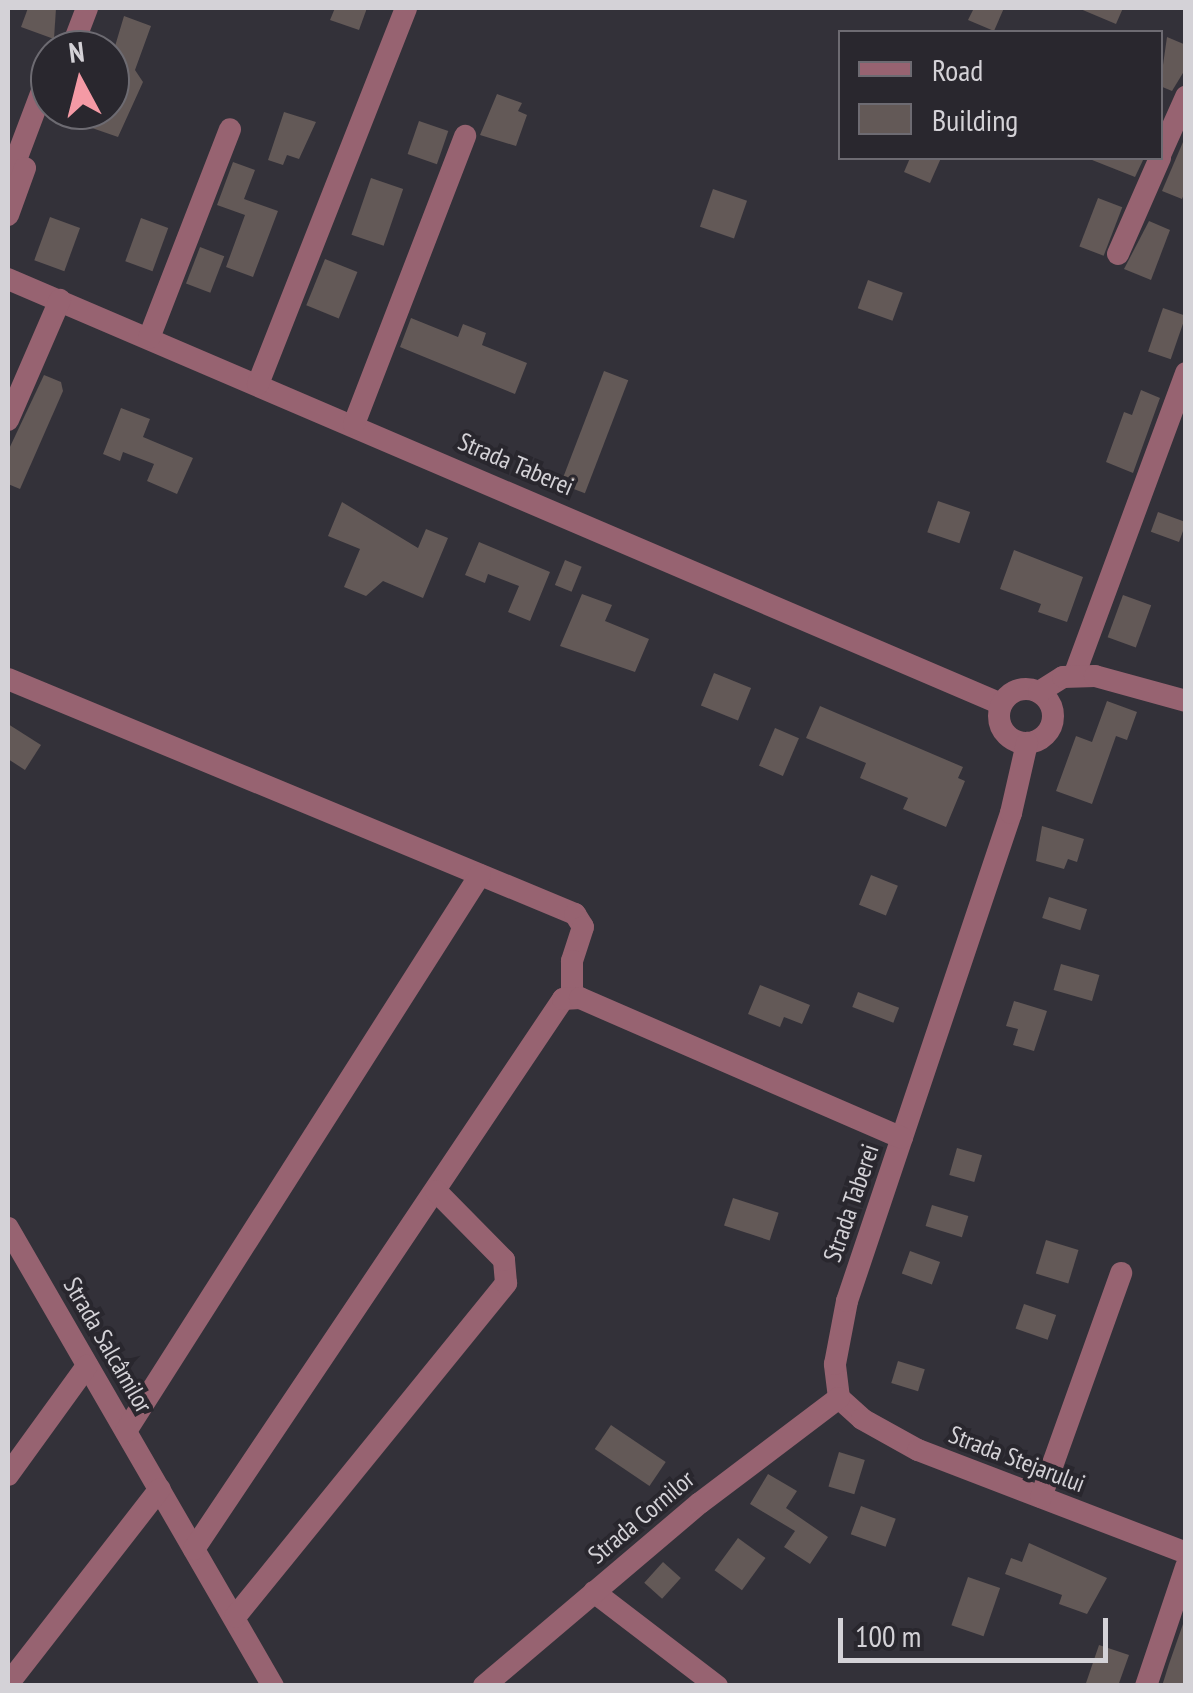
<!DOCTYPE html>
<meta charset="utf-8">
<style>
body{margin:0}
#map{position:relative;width:1193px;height:1693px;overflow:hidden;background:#333139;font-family:"PT Sans Narrow",sans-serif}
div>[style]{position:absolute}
.building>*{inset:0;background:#635957;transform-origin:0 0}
.minor>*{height:22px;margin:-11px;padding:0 11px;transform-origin:11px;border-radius:11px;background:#976371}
.minor>.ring{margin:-11px;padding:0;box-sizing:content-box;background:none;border:22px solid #976371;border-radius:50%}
span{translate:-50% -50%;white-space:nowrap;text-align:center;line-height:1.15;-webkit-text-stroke:8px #29272e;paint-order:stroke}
.street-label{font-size:25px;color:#d4d2d7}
.frame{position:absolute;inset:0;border:10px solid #d4d2d7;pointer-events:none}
.legend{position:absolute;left:838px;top:30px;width:325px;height:130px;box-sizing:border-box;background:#29272e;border:2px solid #6d6b72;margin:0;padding:12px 18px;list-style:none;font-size:30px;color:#d4d2d7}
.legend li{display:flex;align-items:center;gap:20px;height:50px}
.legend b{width:50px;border:2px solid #6d6b72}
.north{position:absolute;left:30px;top:30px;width:100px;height:100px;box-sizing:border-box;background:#29272e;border:2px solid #6d6b72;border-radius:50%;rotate:353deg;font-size:28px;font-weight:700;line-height:40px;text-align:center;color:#d4d2d7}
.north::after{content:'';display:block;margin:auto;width:35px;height:45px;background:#f49aa5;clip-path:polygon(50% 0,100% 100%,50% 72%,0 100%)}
.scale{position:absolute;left:838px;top:1618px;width:270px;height:45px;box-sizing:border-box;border:5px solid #d4d2d7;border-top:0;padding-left:12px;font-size:30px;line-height:35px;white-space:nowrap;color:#d4d2d7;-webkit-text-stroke:8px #29272e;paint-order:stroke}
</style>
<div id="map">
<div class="building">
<div style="clip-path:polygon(28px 8px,56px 8px,54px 39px,21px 27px)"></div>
<div style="clip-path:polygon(335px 8px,367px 8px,359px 30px,330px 20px)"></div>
<div style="clip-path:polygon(974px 8px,1004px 8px,994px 31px,968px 20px)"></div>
<div style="clip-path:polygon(1078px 8px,1123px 8px,1116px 24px)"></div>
<div style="clip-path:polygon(124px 16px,151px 26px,135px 70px,143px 82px,118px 137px,92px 128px,98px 110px,110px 110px,110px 63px)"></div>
<div style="clip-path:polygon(1167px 37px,1186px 45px,1186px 68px,1172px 91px,1160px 86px)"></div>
<div style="clip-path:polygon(497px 94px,522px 103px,518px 111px,527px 115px,516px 146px,480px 135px)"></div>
<div style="clip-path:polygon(284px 112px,316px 122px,299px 159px,287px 155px,283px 165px,268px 160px)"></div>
<div style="left:419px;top:121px;width:31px;height:35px;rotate:19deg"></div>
<div style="clip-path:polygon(1186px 135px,1186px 190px,1182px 199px,1162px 191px)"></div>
<div style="clip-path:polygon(910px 158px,941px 158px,930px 183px,904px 172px)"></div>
<div style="clip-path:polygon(1087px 158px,1144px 158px,1135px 177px)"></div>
<div style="clip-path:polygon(233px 162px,255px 170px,244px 199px,278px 211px,253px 277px,226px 267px,245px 215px,217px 205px)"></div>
<div style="left:371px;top:178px;width:34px;height:60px;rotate:19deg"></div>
<div style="left:713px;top:189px;width:36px;height:40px;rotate:19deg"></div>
<div style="left:1098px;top:198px;width:26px;height:52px;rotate:21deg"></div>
<div style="left:50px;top:217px;width:32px;height:46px;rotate:20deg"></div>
<div style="left:141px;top:218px;width:29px;height:46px;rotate:20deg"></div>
<div style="clip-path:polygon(1149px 221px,1170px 230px,1151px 280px,1124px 269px)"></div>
<div style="left:200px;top:247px;width:26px;height:39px;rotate:21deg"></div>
<div style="left:325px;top:259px;width:35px;height:50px;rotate:22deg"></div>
<div style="left:868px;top:280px;width:37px;height:30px;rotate:20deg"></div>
<div style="left:1163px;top:308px;width:24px;height:46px;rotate:19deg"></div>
<div style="clip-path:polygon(411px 318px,458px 337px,463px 324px,486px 333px,482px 345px,527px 363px,515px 394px,400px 347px)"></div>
<div style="left:604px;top:371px;width:26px;height:121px;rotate:21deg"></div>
<div style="clip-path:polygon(44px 375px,61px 382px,63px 391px,20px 489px,8px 484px,8px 451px)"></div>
<div style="clip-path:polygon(1141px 390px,1160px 398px,1133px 473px,1106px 462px,1124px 412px,1132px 415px)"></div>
<div style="clip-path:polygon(121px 408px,150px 419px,143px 437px,193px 458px,177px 494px,147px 481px,154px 464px,123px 452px,120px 461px,103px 454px)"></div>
<div style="left:938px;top:501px;width:34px;height:33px;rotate:19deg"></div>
<div style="clip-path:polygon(342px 502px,418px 548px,426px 529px,448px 538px,423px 598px,383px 581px,366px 596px,344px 587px,360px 549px,328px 536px)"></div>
<div style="left:1158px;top:512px;width:30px;height:21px;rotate:20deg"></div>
<div style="clip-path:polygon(479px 542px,550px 572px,530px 621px,508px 612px,519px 586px,488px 574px,485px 583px,465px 575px)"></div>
<div style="clip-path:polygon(1014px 550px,1083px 577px,1067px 622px,1038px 612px,1041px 604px,1000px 589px)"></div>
<div style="left:565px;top:560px;width:18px;height:27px;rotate:22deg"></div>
<div style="clip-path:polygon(582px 594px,612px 605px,605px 621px,649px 639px,635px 672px,560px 646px)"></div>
<div style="left:1123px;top:595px;width:30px;height:45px;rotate:20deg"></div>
<div style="left:714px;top:673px;width:40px;height:35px;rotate:22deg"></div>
<div style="clip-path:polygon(1107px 701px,1137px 712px,1127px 740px,1116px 736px,1092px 804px,1056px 791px,1076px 736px,1092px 742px)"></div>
<div style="clip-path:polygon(820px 706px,963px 767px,958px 778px,965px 781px,946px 827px,903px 809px,908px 798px,860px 778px,866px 763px,806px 738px)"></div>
<div style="clip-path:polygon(8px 724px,41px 745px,25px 770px,8px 759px)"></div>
<div style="left:775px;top:728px;width:26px;height:41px;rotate:23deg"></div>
<div style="clip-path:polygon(1042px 826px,1084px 839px,1077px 862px,1068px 859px,1064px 869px,1036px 861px)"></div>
<div style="left:871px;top:875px;width:29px;height:32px;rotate:22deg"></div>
<div style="left:1049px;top:897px;width:40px;height:22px;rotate:18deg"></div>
<div style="left:1061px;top:964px;width:40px;height:27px;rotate:16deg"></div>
<div style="clip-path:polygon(760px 985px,810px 1005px,802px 1024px,784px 1017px,780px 1027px,748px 1014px)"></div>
<div style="left:858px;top:992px;width:44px;height:16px;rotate:21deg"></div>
<div style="clip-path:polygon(1014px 1001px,1047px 1011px,1034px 1051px,1013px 1045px,1018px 1029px,1006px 1026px)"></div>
<div style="left:957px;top:1148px;width:26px;height:28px;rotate:16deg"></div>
<div style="left:733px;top:1198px;width:48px;height:29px;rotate:18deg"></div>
<div style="left:932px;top:1205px;width:38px;height:22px;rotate:17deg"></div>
<div style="left:1046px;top:1240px;width:34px;height:35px;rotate:17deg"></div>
<div style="left:910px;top:1251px;width:32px;height:24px;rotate:20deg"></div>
<div style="left:1024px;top:1304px;width:34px;height:26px;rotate:19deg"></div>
<div style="left:898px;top:1361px;width:28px;height:23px;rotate:17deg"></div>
<div style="left:611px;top:1425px;width:66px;height:29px;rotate:34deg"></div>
<div style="left:839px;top:1452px;width:27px;height:36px;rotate:17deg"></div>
<div style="clip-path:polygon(768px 1474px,797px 1491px,786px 1508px,828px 1537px,810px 1564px,784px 1547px,795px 1531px,750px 1504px)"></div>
<div style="left:861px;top:1506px;width:37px;height:30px;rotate:20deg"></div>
<div style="left:738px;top:1538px;width:34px;height:40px;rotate:36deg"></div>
<div style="clip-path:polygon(1029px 1543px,1107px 1578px,1087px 1614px,1059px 1604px,1062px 1595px,1005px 1574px,1011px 1558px,1022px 1562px)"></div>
<div style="left:663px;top:1562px;width:24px;height:28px;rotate:42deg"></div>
<div style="left:968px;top:1577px;width:34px;height:51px;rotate:19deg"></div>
<div style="clip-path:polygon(1183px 1624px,1186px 1686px,1162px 1686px,1169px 1664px)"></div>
<div style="clip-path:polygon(1099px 1645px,1129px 1655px,1118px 1686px,1085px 1686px)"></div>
</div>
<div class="minor">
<div style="left:71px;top:50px;width:45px;rotate:-69.1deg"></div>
<div style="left:1160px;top:155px;width:64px;rotate:-65.9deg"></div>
<div style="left:8px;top:181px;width:119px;rotate:-69.3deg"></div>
<div style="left:8px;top:215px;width:50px;rotate:-70.1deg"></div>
<div style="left:1118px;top:254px;width:105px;rotate:-66.4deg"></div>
<div style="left:8px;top:279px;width:1080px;rotate:23.17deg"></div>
<div style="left:149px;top:338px;width:224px;rotate:-68.8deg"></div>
<div style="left:258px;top:384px;width:404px;rotate:-68.5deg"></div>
<div style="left:8px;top:420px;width:131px;rotate:-66.6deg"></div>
<div style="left:354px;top:424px;width:309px;rotate:-68.9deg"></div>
<div style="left:1074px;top:676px;width:323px;rotate:-69.7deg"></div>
<div style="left:8px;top:679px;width:614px;rotate:22.51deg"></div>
<div style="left:575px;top:914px;width:15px;rotate:58deg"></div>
<div style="left:583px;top:927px;width:36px;rotate:108deg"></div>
<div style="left:572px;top:961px;width:36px;rotate:90deg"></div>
<div class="ring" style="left:999px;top:689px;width:32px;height:32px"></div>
<div style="left:1039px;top:692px;width:28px;rotate:-32deg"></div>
<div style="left:1063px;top:677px;width:32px;rotate:-2deg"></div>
<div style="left:1095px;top:676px;width:94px;rotate:15.4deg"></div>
<div style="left:8px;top:1228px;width:529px;rotate:59.95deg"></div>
<div style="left:839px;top:1398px;width:34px;rotate:-97deg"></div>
<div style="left:835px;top:1364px;width:64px;rotate:-79.2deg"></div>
<div style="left:847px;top:1301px;width:515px;rotate:-71.42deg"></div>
<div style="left:1011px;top:813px;width:72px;rotate:-77.1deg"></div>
<div style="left:839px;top:1398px;width:31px;rotate:42deg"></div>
<div style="left:862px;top:1419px;width:64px;rotate:29deg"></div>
<div style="left:918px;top:1450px;width:287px;rotate:21deg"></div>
<div style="left:126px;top:1431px;width:659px;rotate:-57.52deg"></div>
<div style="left:8px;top:1475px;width:135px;rotate:-54.1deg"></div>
<div style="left:1041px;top:1497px;width:238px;rotate:-70.3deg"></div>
<div style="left:194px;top:1549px;width:662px;rotate:-56.14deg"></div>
<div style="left:563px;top:999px;width:17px;rotate:-3deg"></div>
<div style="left:580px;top:998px;width:351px;rotate:23.5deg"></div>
<div style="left:594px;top:1592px;width:155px;rotate:37.4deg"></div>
<div style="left:235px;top:1617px;width:430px;rotate:-50.9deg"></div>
<div style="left:506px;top:1283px;width:23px;rotate:-95deg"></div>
<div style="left:504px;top:1260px;width:97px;rotate:-134.6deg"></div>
<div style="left:8px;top:1684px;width:247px;rotate:-52.1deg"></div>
<div style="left:484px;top:1686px;width:283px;rotate:-40.3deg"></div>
<div style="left:700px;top:1503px;width:174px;rotate:-37.1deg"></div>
<div style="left:1146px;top:1686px;width:126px;rotate:-71.4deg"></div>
</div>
<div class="street-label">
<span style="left:516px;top:464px;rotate:23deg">Strada Taberei</span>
<span style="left:851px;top:1203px;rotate:-71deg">Strada Taberei</span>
<span style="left:108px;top:1345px;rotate:60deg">Strada Salcâmilor</span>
<span style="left:1017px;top:1459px;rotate:21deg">Strada Stejarului</span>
<span style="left:641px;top:1517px;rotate:-40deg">Strada Cornilor</span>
</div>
<div class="frame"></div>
<ul class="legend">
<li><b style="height:12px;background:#976371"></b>Road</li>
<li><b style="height:28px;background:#635957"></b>Building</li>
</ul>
<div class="north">N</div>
<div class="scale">100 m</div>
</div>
